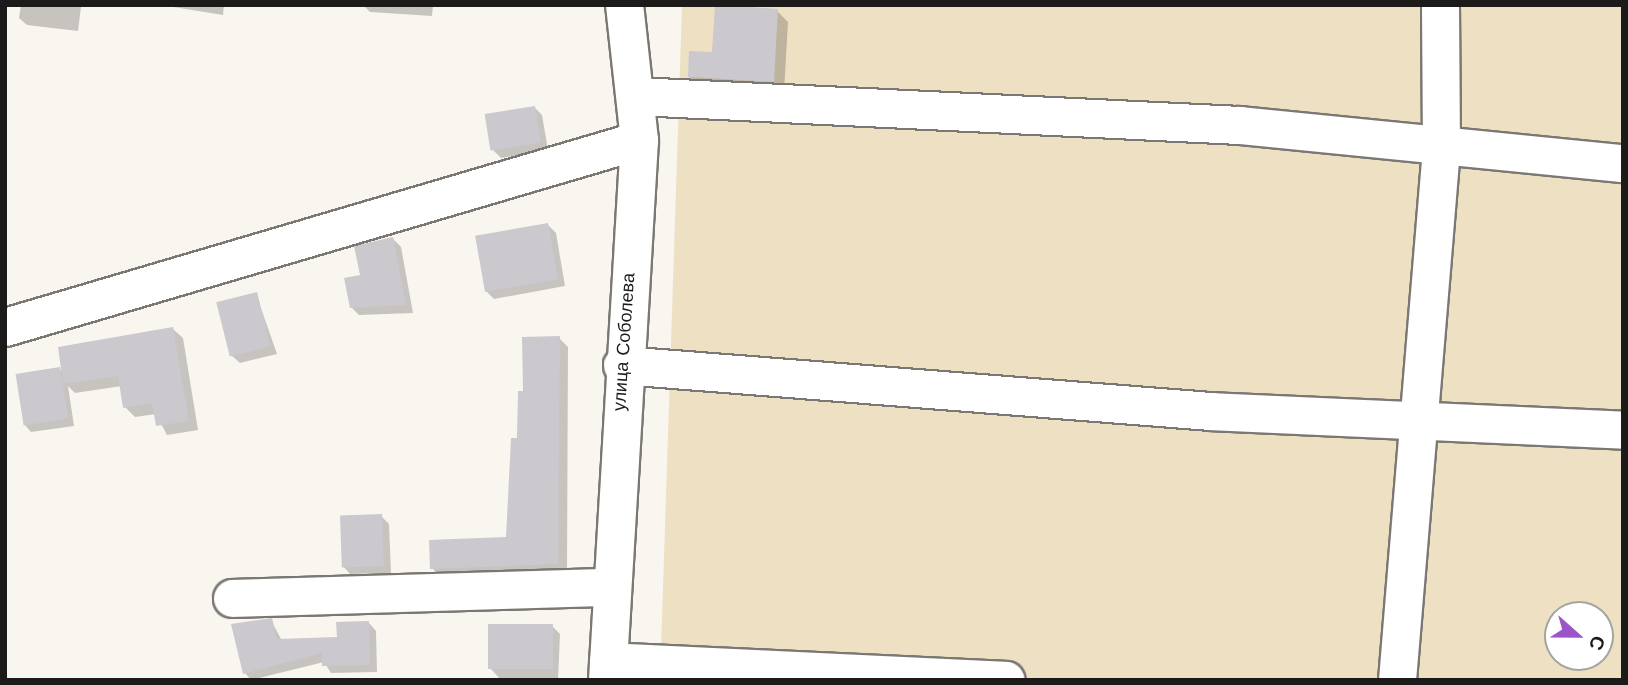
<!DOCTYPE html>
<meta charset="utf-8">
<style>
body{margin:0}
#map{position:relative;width:1628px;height:685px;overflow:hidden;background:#f9f6f0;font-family:"Work Sans",sans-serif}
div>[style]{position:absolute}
.green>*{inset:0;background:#eee0c3}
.shadow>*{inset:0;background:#0003}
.building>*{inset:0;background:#cbc8ce;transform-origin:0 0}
.roads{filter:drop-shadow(2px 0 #7b7873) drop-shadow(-2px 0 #7b7873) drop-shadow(0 2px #7b7873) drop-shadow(0 -2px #7b7873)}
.minor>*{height:37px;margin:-18.5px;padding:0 18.5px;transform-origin:18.5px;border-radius:18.5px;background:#fff}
span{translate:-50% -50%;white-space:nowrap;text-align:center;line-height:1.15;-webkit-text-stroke:5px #fff;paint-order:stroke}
.street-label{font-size:18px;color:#1c1b19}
.frame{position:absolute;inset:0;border:7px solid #1c1b19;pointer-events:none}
.north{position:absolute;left:1544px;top:601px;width:70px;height:70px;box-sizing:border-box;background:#fff;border:2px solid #a4a4a3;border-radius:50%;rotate:111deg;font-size:19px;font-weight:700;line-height:28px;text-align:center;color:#1c1b19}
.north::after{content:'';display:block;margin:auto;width:24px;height:32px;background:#9c55c8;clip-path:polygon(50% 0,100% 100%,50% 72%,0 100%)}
</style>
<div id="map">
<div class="green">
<div style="clip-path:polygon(evenodd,682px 5px,1623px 5px,1623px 680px,660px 680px,682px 5px,1558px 615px,1600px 615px,1600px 657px,1558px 657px,1558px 615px)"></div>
</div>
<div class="shadow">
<div style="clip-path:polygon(21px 5px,94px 5px,81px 7px,78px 31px,27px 25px,19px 18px)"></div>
<div style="clip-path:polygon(161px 5px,224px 5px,223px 15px)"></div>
<div style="clip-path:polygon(363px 5px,433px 5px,432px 16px,370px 12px)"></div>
<div style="clip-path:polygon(777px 11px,788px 22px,784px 92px,701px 88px,690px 77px)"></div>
<div style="clip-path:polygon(535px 108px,542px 115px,548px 150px,501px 158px,493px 150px)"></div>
<div style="clip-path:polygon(548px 225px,556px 233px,565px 286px,494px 299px,486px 291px)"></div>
<div style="clip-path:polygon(393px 239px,401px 247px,413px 313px,359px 315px,351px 307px,362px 276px)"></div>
<div style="clip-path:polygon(256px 294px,277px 354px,240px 363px,232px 356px)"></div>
<div style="clip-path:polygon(173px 329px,183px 338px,198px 430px,167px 435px,156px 414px,135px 417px,125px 407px,122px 386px,75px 393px,68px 386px,74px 426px,31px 432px,24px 424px,59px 369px,64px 373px)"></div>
<div style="clip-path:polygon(559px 338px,568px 347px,567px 573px,441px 577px,432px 568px,508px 539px,519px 440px)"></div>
<div style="clip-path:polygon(381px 516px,389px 524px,391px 573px,350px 574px,343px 566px)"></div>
<div style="clip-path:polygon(271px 620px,282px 641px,339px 639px,369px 623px,376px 631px,377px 672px,331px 673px,324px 662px,251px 680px,245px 673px)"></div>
<div style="clip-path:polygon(552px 626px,560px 634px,558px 680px,501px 680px,490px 668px)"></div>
</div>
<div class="building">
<div style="clip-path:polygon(715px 5px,778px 9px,774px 82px,688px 77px,689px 51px,712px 52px)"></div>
<div style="left:535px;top:106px;width:37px;height:51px;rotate:81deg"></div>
<div style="left:548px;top:223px;width:57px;height:74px;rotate:80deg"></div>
<div style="clip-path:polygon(393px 237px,406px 305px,350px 308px,344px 278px,360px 275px,354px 246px)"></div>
<div style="left:257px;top:292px;width:56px;height:42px;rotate:76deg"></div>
<div style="clip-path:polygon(173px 327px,189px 421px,156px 426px,152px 403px,123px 408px,118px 376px,63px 384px,58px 347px)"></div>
<div style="clip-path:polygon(560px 336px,558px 564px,430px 569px,429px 540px,506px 537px,511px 438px,517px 438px,518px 391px,523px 391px,522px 337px)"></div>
<div style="left:60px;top:367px;width:52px;height:45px;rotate:81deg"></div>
<div style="left:382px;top:514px;width:52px;height:42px;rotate:88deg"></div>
<div style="clip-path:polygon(272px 618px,277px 639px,337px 637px,336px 622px,369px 621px,370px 665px,322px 666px,322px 653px,243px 674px,231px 624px)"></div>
<div style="left:488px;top:624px;width:65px;height:45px"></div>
</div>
<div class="roads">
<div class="minor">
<div style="left:636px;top:96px;width:604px;rotate:2.75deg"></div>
<div style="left:1239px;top:125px;width:386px;rotate:5.7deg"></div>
<div style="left:5px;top:327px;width:661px;rotate:-16.43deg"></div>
<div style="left:622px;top:365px;width:590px;rotate:4.47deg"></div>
<div style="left:1210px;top:411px;width:413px;rotate:2.6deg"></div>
<div style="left:232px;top:598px;width:377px;rotate:-1.7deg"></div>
<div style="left:608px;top:661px;width:398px;rotate:2.7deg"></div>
<div style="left:607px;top:680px;width:541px;rotate:-86.61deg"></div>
<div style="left:639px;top:140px;width:136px;rotate:-96.3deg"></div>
<div style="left:1397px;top:680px;width:534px;rotate:-85.27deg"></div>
<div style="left:1441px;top:148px;width:143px;rotate:-90.4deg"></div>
</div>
</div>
<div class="street-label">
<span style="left:624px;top:342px;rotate:-86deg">улица Соболева</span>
</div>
<div class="frame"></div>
<div class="north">С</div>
</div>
